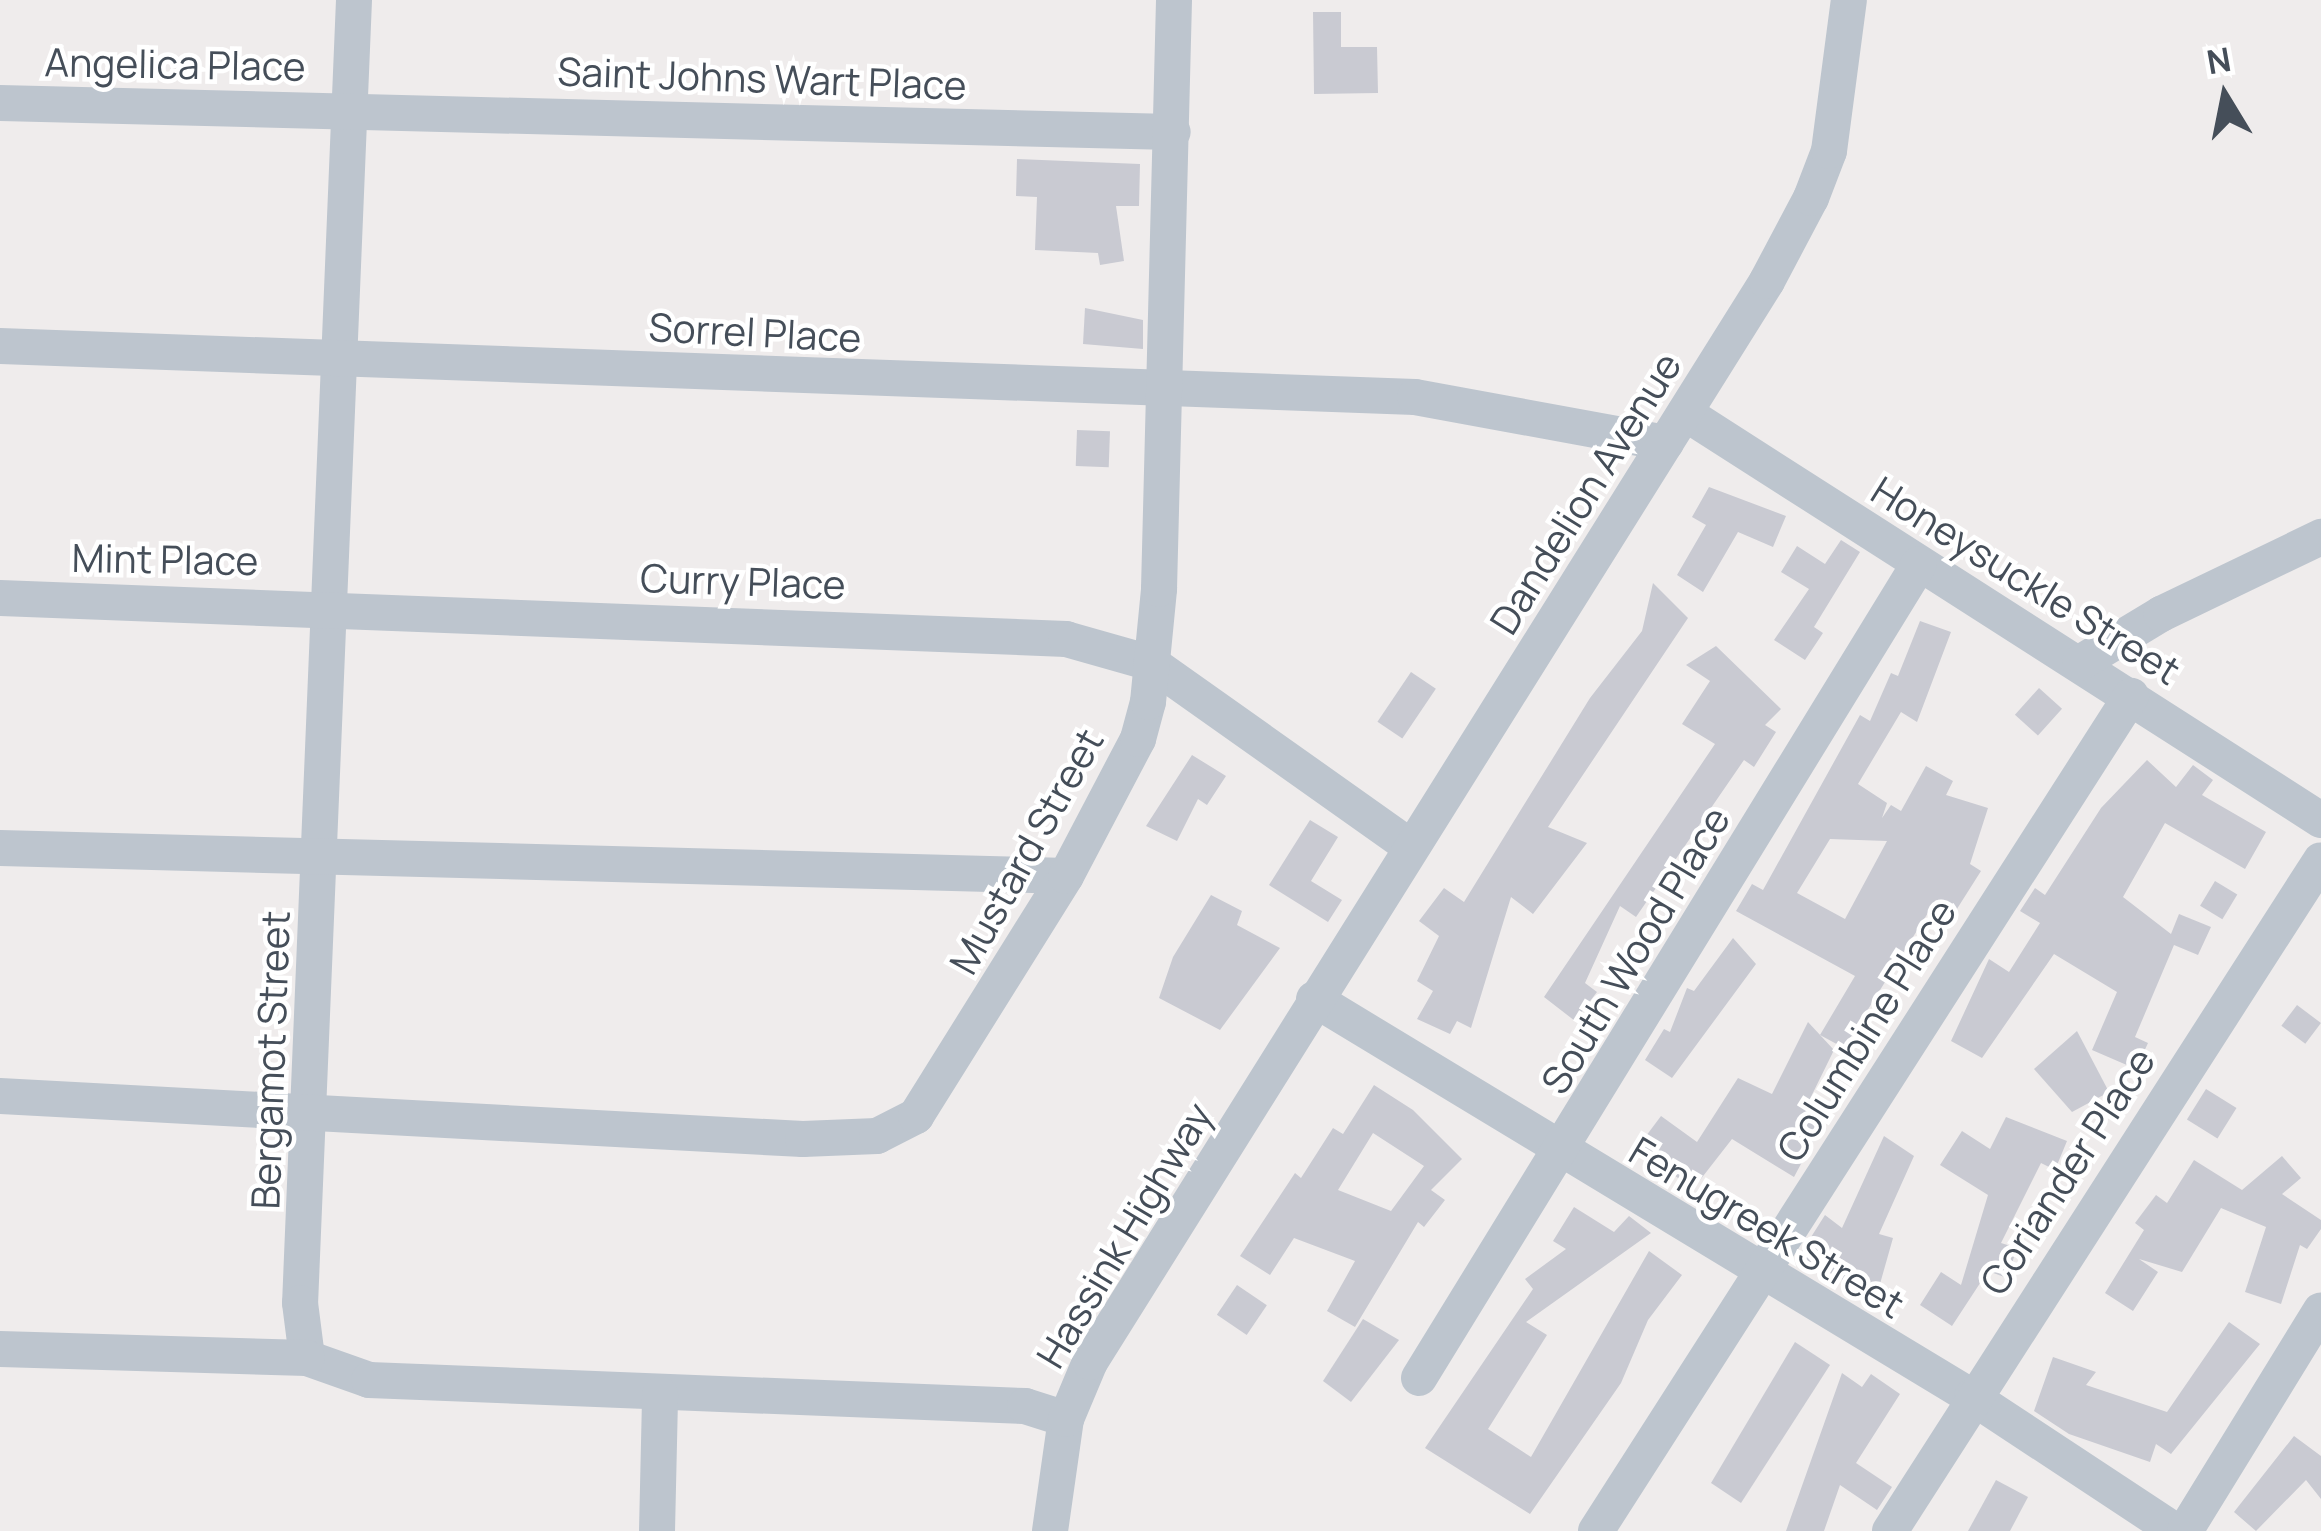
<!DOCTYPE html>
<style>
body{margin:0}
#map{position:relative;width:2321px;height:1531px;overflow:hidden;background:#efecec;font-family:Manrope,sans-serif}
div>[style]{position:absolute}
.building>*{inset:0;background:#c9cad2;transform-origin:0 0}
.minor>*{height:36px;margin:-18px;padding:0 18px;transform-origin:18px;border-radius:18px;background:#bdc5ce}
span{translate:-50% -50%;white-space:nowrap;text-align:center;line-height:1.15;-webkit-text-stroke:9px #fff;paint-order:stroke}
.street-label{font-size:39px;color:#454e59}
.north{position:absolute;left:2165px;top:36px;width:120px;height:120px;-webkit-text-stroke:9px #fff;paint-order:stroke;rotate:350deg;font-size:33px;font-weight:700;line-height:48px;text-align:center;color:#454e59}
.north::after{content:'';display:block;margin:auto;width:42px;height:54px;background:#454e59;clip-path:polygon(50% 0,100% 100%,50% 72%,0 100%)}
</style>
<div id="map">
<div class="building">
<div style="clip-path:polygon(1313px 12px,1341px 12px,1341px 47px,1377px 47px,1378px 93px,1314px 94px)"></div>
<div style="clip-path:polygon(1017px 159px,1140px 164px,1139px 206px,1116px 206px,1124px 261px,1100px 265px,1098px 253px,1035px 250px,1037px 197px,1016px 196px)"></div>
<div style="clip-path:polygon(1085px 308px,1143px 320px,1143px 349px,1083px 344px)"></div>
<div style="left:1077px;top:430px;width:33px;height:36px;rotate:2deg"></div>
<div style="clip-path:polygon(1709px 487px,1786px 516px,1773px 547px,1738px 532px,1703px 592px,1677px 575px,1706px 525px,1692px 517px)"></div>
<div style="clip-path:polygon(1841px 540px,1860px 552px,1814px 627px,1823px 633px,1805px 660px,1774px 640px,1809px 589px,1781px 572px,1797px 546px,1825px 564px)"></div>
<div style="clip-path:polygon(1653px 583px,1688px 618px,1548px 827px,1587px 843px,1533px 914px,1511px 897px,1471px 1028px,1457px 1021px,1450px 1034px,1417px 1019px,1433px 991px,1417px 981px,1439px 936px,1419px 921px,1444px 888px,1464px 902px,1590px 698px,1642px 631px)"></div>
<div style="clip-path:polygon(evenodd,1920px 621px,1951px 632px,1917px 722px,1901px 712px,1858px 784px,1887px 803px,1882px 818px,1891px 805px,1901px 811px,1926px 766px,1953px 781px,1946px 795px,1988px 808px,1970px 864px,1981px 871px,1955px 912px,1936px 900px,1844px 1048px,1820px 1035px,1855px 976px,1736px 911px,1752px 884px,1763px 890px,1860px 715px,1870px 721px,1891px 673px,1898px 676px,1920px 621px,1830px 839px,1887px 841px,1845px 919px,1797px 893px,1830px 839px)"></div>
<div style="clip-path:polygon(1716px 646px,1781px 709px,1765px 725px,1776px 732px,1754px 767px,1744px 760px,1636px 917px,1620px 906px,1585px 983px,1597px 992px,1575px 1021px,1544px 997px,1715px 744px,1682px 724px,1710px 681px,1686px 665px)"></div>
<div style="left:1411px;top:672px;width:30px;height:60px;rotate:34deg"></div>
<div style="left:2039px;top:688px;width:31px;height:36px;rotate:42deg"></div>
<div style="clip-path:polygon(1192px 755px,1226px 776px,1207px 805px,1198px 799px,1177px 841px,1146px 826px)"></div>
<div style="clip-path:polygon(2147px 760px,2176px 787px,2193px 765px,2213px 780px,2202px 795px,2266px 832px,2245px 869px,2165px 823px,2123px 897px,2171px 934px,2179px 914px,2211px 927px,2198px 955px,2174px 945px,2135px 1037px,2148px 1043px,2136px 1069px,2092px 1050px,2117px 992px,2054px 954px,1982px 1058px,1951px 1041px,1989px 959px,2009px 972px,2040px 923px,2020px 911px,2035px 888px,2045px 895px,2101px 808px)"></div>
<div style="clip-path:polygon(1310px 820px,1338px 837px,1311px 881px,1342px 900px,1328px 922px,1269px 885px)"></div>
<div style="left:2215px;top:881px;width:26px;height:29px;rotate:31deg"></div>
<div style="clip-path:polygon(1211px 895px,1242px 911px,1237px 925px,1280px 948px,1220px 1030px,1159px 998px,1173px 957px)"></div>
<div style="clip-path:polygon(1733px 938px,1756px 964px,1672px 1078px,1645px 1060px,1664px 1029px,1670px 1032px,1687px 988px,1694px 991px)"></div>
<div style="left:2297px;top:1005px;width:30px;height:26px;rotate:37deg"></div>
<div style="clip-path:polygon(1808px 1022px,1834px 1050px,1805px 1109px,1825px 1119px,1794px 1177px,1732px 1139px,1693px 1189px,1637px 1148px,1661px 1116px,1697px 1142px,1738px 1078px,1772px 1094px)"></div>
<div style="clip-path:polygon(2077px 1031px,2109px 1092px,2072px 1112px,2034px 1069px)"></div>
<div style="clip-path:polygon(evenodd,1374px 1085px,1413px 1110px,1462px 1159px,1431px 1190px,1445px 1200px,1424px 1227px,1418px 1222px,1355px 1327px,1327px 1311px,1355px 1261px,1294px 1238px,1270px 1275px,1240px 1256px,1295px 1173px,1301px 1178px,1333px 1128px,1343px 1134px,1374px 1085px,1373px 1133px,1424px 1166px,1391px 1211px,1338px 1190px,1373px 1133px)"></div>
<div style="left:2206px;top:1089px;width:36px;height:36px;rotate:32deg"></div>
<div style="clip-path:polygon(2006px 1117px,2067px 1141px,2055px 1170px,2041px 1163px,2001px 1243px,2017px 1248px,2007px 1278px,1988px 1271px,1952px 1326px,1920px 1305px,1941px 1272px,1961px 1285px,1988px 1195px,1940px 1165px,1962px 1131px,1990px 1149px)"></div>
<div style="clip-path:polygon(1884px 1136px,1914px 1156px,1879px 1234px,1893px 1238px,1876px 1298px,1799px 1256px,1825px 1215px,1842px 1228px)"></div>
<div style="clip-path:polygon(2282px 1156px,2301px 1178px,2282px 1194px,2321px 1220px,2321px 1229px,2307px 1249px,2300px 1245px,2281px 1304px,2245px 1292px,2266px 1227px,2221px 1208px,2182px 1272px,2139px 1259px,2158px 1272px,2133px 1311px,2105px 1293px,2144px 1230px,2135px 1223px,2156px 1195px,2167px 1203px,2194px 1160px,2242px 1190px)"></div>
<div style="clip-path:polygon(1574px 1207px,1614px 1232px,1629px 1216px,1651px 1233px,1526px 1322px,1547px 1335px,1488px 1429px,1531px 1457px,1649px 1251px,1682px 1275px,1648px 1320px,1621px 1383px,1530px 1514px,1425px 1448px,1533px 1289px,1525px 1279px,1566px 1249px,1553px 1241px)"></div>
<div style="left:1237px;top:1285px;width:36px;height:36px;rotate:34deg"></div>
<div style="clip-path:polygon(1363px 1319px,1399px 1340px,1351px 1402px,1323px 1381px)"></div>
<div style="clip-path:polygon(2229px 1322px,2260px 1344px,2171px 1454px,2156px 1444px,2150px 1462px,2069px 1434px,2034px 1411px,2053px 1357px,2096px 1372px,2086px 1385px,2167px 1412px)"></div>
<div style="clip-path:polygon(1795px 1342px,1830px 1365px,1741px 1503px,1711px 1483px)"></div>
<div style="clip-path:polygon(1842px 1373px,1862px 1387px,1871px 1374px,1900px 1394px,1856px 1463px,1892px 1487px,1877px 1510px,1840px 1485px,1824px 1531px,1786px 1531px)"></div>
<div style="clip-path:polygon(2294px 1436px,2321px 1456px,2321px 1499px,2306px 1480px,2256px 1531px,2234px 1512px)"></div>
<div style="clip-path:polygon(1996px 1480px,2028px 1497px,2010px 1531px,1968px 1531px)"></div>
</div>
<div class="minor">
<div style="left:354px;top:0;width:1304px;rotate:92.37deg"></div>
<div style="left:300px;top:1303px;width:55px;rotate:82.7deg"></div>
<div style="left:307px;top:1358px;width:66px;rotate:19.5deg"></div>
<div style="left:369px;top:1380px;width:657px;rotate:2.27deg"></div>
<div style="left:1025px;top:1406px;width:43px;rotate:17.6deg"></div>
<div style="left:0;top:103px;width:1173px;rotate:1.42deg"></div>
<div style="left:0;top:346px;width:1416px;rotate:2.06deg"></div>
<div style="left:1415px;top:397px;width:255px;rotate:10.4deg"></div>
<div style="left:1685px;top:413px;width:755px;rotate:32.62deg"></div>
<div style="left:0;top:598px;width:1067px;rotate:2.2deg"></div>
<div style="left:1066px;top:639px;width:88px;rotate:15.8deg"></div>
<div style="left:1151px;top:663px;width:319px;rotate:35.3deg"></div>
<div style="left:2080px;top:663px;width:95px;rotate:-31.2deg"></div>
<div style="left:2161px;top:614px;width:178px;rotate:-25.7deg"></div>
<div style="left:0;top:848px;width:1066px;rotate:1.5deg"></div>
<div style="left:1314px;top:999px;width:769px;rotate:31.17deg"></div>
<div style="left:1972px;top:1397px;width:243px;rotate:33.4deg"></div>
<div style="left:0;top:1096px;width:804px;rotate:3.07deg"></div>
<div style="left:803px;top:1139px;width:74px;rotate:-2.3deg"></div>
<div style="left:877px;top:1136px;width:44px;rotate:-27.1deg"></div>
<div style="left:916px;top:1116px;width:283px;rotate:-58deg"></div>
<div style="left:1066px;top:876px;width:155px;rotate:-62.3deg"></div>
<div style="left:1138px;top:739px;width:38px;rotate:-75deg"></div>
<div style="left:1148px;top:702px;width:114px;rotate:-84.4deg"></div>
<div style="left:1159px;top:589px;width:589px;rotate:-88.54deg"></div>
<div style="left:0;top:1349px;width:307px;rotate:1.7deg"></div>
<div style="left:1419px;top:1378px;width:955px;rotate:-58.44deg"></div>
<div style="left:657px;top:1531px;width:136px;rotate:-88.7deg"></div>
<div style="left:1050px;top:1531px;width:113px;rotate:-81.9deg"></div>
<div style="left:1066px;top:1419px;width:62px;rotate:-67.2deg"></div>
<div style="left:1090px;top:1362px;width:1275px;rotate:-57.94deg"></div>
<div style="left:1767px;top:281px;width:94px;rotate:-62.1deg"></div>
<div style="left:1811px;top:198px;width:50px;rotate:-69deg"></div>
<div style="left:1829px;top:151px;width:152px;rotate:-82.5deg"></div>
<div style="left:1596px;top:1531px;width:992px;rotate:-57.35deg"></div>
<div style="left:1890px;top:1531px;width:797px;rotate:-57.29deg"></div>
<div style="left:2185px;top:1531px;width:259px;rotate:-58.4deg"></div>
</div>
<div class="street-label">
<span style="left:175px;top:64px;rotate:1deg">Angelica Place</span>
<span style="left:762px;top:78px;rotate:2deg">Saint Johns Wart Place</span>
<span style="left:755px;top:332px;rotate:3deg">Sorrel Place</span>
<span style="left:1585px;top:493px;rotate:-58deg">Dandelion Avenue</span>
<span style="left:165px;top:559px;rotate:1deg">Mint Place</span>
<span style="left:2026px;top:580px;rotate:32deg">Honeysuckle Street</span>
<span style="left:743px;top:581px;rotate:2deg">Curry Place</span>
<span style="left:1026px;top:851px;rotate:-61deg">Mustard Street</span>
<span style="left:1635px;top:950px;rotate:-59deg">South Wood Place</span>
<span style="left:1866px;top:1030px;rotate:-58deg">Columbine Place</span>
<span style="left:270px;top:1060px;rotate:-88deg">Bergamot Street</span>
<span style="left:2067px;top:1171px;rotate:-57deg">Coriander Place</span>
<span style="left:1767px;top:1227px;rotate:31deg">Fenugreek Street</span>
<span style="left:1124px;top:1235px;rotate:-59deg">Hassink Highway</span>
</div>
<div class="north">N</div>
</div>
